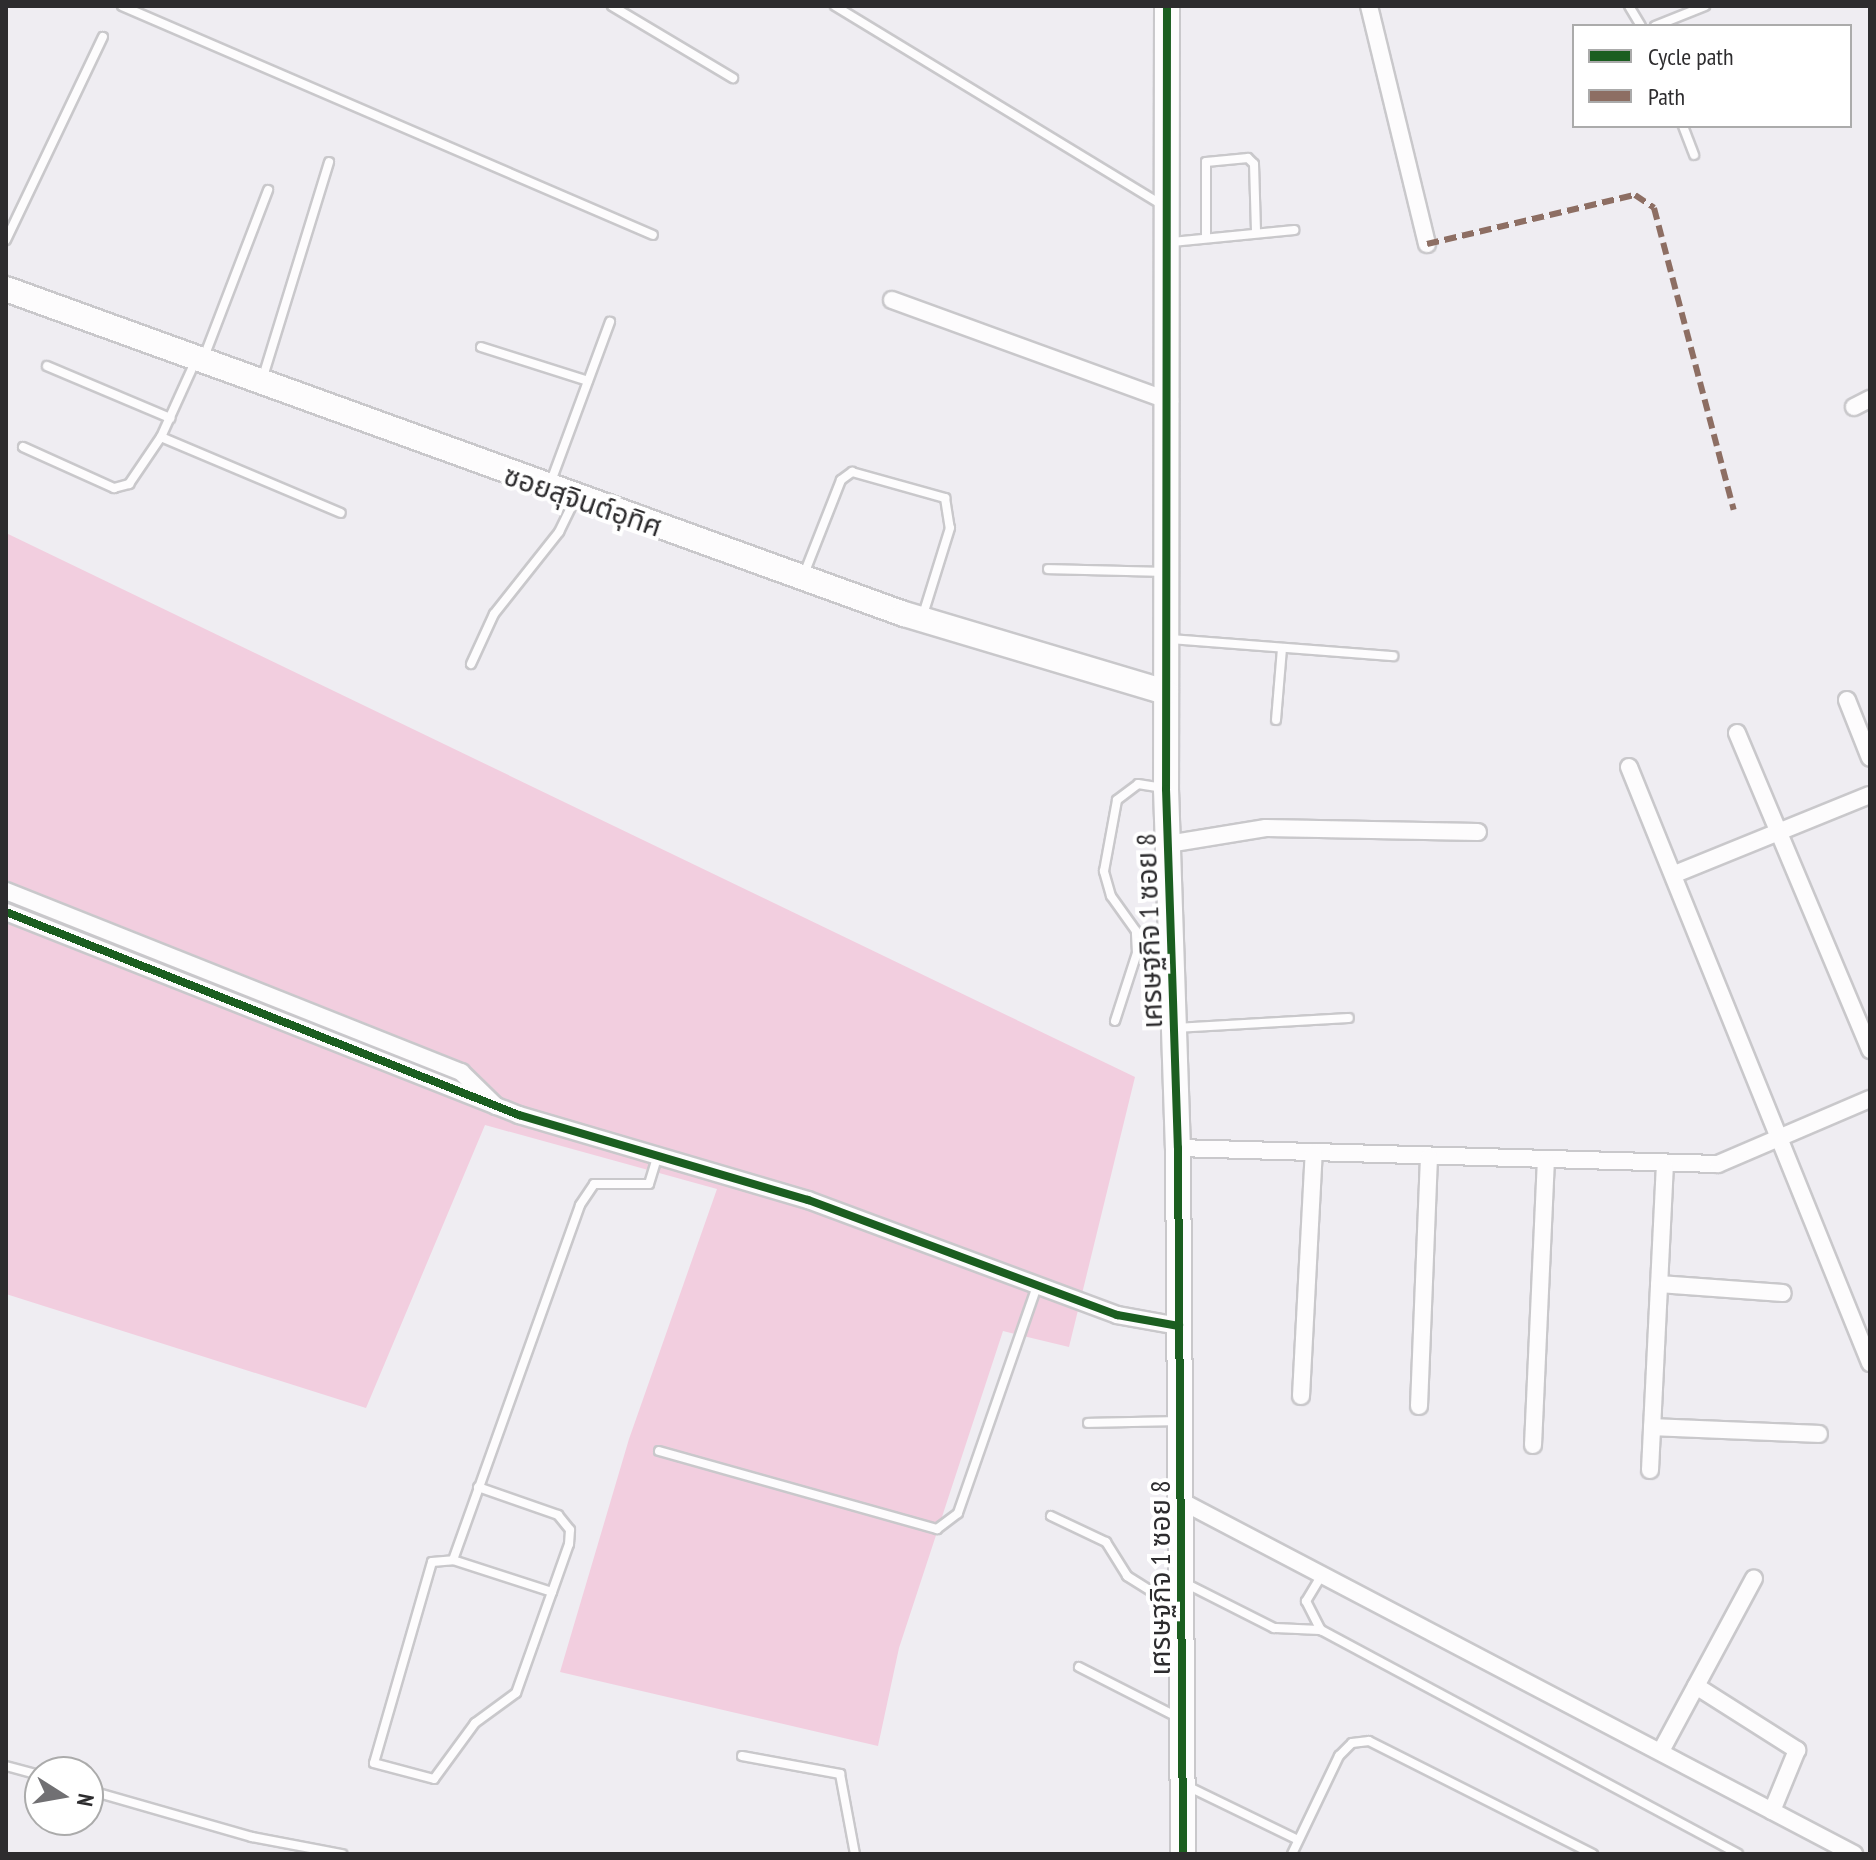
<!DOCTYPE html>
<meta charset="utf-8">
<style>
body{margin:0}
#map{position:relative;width:1876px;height:1860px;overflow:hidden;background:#efedf2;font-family:"PT Sans Narrow","Noto Sans Thai",sans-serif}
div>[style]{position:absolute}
.green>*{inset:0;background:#f2cedf}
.roads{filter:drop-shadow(2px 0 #c9c8cb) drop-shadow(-2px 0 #c9c8cb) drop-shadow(0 2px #c9c8cb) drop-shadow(0 -2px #c9c8cb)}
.lane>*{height:8px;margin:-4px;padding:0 4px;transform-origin:4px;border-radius:4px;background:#fdfcfd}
.street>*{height:16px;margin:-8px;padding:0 8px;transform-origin:8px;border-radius:8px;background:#fdfcfd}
.secondary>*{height:24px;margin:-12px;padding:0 12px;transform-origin:12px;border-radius:12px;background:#fdfcfd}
.quiet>*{height:6px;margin-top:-3px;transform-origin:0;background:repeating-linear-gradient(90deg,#8d6e63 0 12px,transparent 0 18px)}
.cycleway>*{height:8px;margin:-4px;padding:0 4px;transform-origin:4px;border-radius:4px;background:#1b5e20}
span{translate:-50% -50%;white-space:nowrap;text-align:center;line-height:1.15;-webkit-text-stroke:8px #fff;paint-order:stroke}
.street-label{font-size:28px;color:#2d2c2e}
.frame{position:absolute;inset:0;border:8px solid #2d2c2e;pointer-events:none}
.legend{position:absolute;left:1572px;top:24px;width:280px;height:104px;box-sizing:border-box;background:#fff;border:2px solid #ababab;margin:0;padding:10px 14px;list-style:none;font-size:24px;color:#2d2c2e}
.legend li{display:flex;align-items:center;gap:16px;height:40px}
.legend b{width:40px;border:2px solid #ababab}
.north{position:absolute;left:24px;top:1756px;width:80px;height:80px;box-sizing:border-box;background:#fff;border:2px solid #ababab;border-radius:50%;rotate:101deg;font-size:22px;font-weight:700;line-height:32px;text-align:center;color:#2d2c2e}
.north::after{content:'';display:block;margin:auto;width:28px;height:36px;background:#717073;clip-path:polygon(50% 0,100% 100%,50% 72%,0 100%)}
</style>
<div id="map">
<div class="green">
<div style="clip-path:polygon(6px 533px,1135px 1077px,1069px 1347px,1003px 1331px,899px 1648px,878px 1746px,560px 1672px,629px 1439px,717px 1189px,485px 1125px,366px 1408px,6px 1294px)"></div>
</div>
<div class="roads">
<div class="lane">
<div style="left:122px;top:6px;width:578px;rotate:23.33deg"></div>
<div style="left:612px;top:6px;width:141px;rotate:30.8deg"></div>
<div style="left:835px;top:6px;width:385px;rotate:31.3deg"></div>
<div style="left:1629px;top:6px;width:23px;rotate:59deg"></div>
<div style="left:1655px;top:26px;width:54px;rotate:-21.8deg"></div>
<div style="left:1683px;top:126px;width:31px;rotate:69deg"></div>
<div style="left:1206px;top:236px;width:74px;rotate:-90deg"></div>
<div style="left:1206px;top:162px;width:42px;rotate:-5.4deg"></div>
<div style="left:1248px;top:158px;width:8px;rotate:45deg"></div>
<div style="left:1254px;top:164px;width:69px;rotate:88.3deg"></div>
<div style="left:6px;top:240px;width:225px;rotate:-64.5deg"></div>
<div style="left:1172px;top:242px;width:123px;rotate:-5.6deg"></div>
<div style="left:481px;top:347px;width:112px;rotate:17.6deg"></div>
<div style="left:204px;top:357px;width:179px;rotate:-69deg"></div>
<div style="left:47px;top:366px;width:134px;rotate:22.9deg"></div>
<div style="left:262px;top:380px;width:228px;rotate:-72.9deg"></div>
<div style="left:161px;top:437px;width:195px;rotate:22.9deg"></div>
<div style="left:23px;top:447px;width:100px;rotate:24.3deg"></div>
<div style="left:114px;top:488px;width:16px;rotate:-15deg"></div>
<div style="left:129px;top:484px;width:57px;rotate:-55.8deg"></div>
<div style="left:161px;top:437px;width:82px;rotate:-65.6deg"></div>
<div style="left:550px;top:484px;width:173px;rotate:-69.7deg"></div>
<div style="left:1048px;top:569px;width:115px;rotate:1.5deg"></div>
<div style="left:804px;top:574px;width:101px;rotate:-68.5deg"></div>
<div style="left:841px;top:480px;width:14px;rotate:-36deg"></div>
<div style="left:852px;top:472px;width:97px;rotate:15.6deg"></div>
<div style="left:945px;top:498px;width:30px;rotate:81deg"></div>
<div style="left:950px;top:528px;width:94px;rotate:107.3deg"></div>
<div style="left:1171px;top:639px;width:223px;rotate:4.4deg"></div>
<div style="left:471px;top:664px;width:55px;rotate:-65.3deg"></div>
<div style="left:494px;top:614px;width:105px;rotate:-51.6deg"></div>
<div style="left:559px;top:532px;width:37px;rotate:-64deg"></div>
<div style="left:1276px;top:720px;width:72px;rotate:-85.2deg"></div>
<div style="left:1115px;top:1021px;width:71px;rotate:-72.1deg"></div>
<div style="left:1137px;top:953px;width:22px;rotate:-93deg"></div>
<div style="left:1136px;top:931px;width:43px;rotate:-125.5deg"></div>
<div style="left:1111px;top:896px;width:26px;rotate:-106deg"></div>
<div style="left:1104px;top:871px;width:72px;rotate:-79.6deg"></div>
<div style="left:1117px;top:800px;width:26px;rotate:-37deg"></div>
<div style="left:1138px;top:784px;width:24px;rotate:9deg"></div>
<div style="left:1175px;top:1028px;width:174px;rotate:-3.3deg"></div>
<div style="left:1088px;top:1423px;width:88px;rotate:-1.3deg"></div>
<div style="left:659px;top:1451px;width:289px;rotate:15.7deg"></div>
<div style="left:937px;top:1529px;width:26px;rotate:-37deg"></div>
<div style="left:958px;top:1513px;width:244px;rotate:-70.8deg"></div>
<div style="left:478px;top:1487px;width:85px;rotate:19.3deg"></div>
<div style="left:558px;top:1515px;width:19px;rotate:51deg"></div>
<div style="left:570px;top:1530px;width:14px;rotate:94deg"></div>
<div style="left:569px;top:1544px;width:51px;rotate:109.5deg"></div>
<div style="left:552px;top:1592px;width:107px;rotate:109.6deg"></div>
<div style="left:516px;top:1693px;width:51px;rotate:143.8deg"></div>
<div style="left:475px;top:1723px;width:69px;rotate:126.2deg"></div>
<div style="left:434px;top:1779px;width:62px;rotate:-165.1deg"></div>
<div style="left:374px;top:1763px;width:209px;rotate:-73.9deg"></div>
<div style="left:432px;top:1562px;width:21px;rotate:-5deg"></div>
<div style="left:453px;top:1560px;width:104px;rotate:17.9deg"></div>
<div style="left:1051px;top:1516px;width:61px;rotate:25.3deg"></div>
<div style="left:1106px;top:1542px;width:40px;rotate:58deg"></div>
<div style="left:1127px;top:1576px;width:60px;rotate:32.1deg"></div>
<div style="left:453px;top:1560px;width:377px;rotate:-70.3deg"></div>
<div style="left:580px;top:1205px;width:25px;rotate:-56deg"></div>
<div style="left:594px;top:1184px;width:55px"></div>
<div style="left:649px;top:1184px;width:28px;rotate:-73deg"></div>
<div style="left:1323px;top:1573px;width:33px;rotate:121deg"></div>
<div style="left:1306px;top:1601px;width:33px;rotate:63deg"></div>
<div style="left:1321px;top:1630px;width:473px;rotate:28.2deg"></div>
<div style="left:1185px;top:1583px;width:100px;rotate:26.8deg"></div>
<div style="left:1274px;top:1628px;width:47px;rotate:2.4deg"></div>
<div style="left:1079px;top:1667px;width:110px;rotate:27deg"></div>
<div style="left:742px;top:1756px;width:100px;rotate:10.4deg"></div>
<div style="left:840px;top:1774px;width:81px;rotate:79.4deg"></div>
<div style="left:6px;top:1766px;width:35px;rotate:15deg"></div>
<div style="left:1187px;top:1786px;width:123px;rotate:25.9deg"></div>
<div style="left:88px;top:1790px;width:171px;rotate:16deg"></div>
<div style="left:252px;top:1837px;width:92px;rotate:10.7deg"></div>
<div style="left:1292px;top:1854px;width:109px;rotate:-64.4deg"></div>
<div style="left:1339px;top:1756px;width:18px;rotate:-45deg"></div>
<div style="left:1352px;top:1743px;width:17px;rotate:-7deg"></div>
<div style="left:1369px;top:1741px;width:251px;rotate:26.8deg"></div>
</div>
<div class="street">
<div style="left:1369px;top:6px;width:245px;rotate:76.3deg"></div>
<div style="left:892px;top:300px;width:296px;rotate:20deg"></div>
<div style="left:1854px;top:407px;width:18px;rotate:-27deg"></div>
<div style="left:1847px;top:700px;width:62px;rotate:68.4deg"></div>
<div style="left:1737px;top:733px;width:344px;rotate:67.2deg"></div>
<div style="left:1629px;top:767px;width:643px;rotate:67.98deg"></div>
<div style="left:1168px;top:844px;width:99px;rotate:-9.3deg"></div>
<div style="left:1266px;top:828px;width:212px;rotate:1.1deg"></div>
<div style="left:1675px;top:874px;width:210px;rotate:-22.1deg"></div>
<div style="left:6px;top:891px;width:490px;rotate:21.7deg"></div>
<div style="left:461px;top:1072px;width:49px;rotate:44.2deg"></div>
<div style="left:6px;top:912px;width:552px;rotate:21.59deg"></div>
<div style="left:519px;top:1115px;width:301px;rotate:16.4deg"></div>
<div style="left:808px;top:1200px;width:330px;rotate:20.4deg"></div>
<div style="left:1117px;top:1315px;width:63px;rotate:10.1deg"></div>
<div style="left:1178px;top:1148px;width:540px;rotate:1.7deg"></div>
<div style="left:1718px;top:1164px;width:165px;rotate:-23.2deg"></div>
<div style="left:1659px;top:1284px;width:124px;rotate:4.2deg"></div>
<div style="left:1301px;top:1396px;width:244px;rotate:-87deg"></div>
<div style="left:1419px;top:1406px;width:249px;rotate:-87.7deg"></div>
<div style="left:1652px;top:1427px;width:167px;rotate:2.4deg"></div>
<div style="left:1533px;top:1445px;width:284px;rotate:-87.4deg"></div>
<div style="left:1650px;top:1470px;width:304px;rotate:-87.2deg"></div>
<div style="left:1183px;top:1502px;width:758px;rotate:27.68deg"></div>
<div style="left:1696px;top:1686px;width:120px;rotate:32.4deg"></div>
<div style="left:1797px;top:1750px;width:66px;rotate:112.3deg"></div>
<div style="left:1661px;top:1751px;width:196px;rotate:-61.7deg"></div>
</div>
<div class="secondary">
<div style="left:1167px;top:6px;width:783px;rotate:90.07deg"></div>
<div style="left:1166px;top:789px;width:359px;rotate:88.1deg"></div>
<div style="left:1178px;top:1148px;width:706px;rotate:89.59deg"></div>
<div style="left:6px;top:289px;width:955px;rotate:19.9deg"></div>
<div style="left:904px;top:614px;width:273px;rotate:16.6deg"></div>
</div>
</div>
<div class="quiet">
<div style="left:1427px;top:244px;width:214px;rotate:-13.3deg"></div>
<div style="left:1635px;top:195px;width:23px;rotate:34deg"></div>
<div style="left:1654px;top:208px;width:312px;rotate:75.2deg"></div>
</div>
<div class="cycleway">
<div style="left:1167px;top:6px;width:783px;rotate:90.07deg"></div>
<div style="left:1166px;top:789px;width:359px;rotate:88.1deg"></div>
<div style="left:1178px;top:1148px;width:706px;rotate:89.59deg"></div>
<div style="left:6px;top:912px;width:552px;rotate:21.59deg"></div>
<div style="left:519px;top:1115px;width:301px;rotate:16.4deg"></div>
<div style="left:808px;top:1200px;width:330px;rotate:20.4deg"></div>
<div style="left:1117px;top:1315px;width:63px;rotate:10.1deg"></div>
</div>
<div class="street-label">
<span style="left:583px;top:501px;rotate:19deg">ซอยสุจินต์อุทิศ</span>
<span style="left:1149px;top:931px;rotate:-92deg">เศรษฐกิจ 1 ซอย 8</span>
<span style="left:1160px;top:1578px;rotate:-90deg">เศรษฐกิจ 1 ซอย 8</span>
</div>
<div class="frame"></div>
<ul class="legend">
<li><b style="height:10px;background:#1b5e20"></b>Cycle path</li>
<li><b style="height:10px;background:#8d6e63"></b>Path</li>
</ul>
<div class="north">N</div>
</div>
